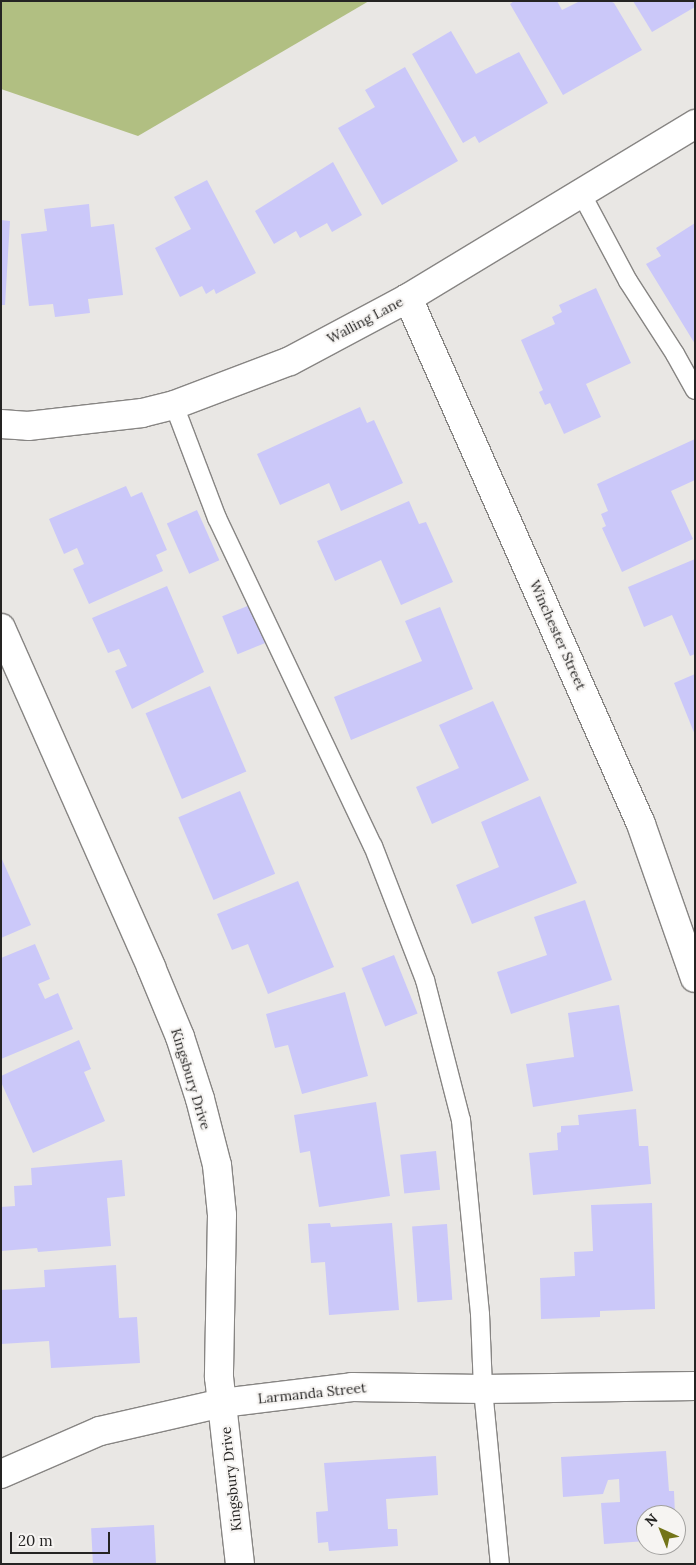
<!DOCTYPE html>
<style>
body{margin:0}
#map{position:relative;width:696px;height:1565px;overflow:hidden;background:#e9e7e4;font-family:Lora,serif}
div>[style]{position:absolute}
.green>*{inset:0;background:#b1bf82}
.building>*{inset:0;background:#cbc8f9;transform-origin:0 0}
.roads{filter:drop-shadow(1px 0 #878583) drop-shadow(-1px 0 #878583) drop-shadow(0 1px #878583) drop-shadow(0 -1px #878583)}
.lane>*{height:18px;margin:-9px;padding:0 9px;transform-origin:9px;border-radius:9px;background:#fff}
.street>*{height:28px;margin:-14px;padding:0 14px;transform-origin:14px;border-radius:14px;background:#fff}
.secondary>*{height:28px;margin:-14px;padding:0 14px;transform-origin:14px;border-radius:14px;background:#fff}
span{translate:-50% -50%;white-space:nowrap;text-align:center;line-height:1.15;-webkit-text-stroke:4px #f6f4f2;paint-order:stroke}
.street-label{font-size:14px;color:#252423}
.frame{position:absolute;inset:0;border:2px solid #252423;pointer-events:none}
.north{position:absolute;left:636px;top:1505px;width:50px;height:50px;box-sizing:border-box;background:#f6f4f2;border:1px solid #a2a19f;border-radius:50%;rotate:316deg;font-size:14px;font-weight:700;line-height:20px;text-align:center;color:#252423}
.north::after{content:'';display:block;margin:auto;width:18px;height:22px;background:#737419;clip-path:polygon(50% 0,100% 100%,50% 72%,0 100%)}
.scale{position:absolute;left:10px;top:1532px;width:100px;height:22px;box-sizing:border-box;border:2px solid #252423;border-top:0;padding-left:6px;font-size:15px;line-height:18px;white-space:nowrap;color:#252423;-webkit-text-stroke:4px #f6f4f2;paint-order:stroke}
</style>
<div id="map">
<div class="green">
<div style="clip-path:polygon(1px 1px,369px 1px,138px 136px,1px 89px)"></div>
</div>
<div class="building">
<div style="clip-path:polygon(514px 1px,557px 1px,562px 10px,580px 1px,610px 1px,614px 3px,642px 50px,563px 95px,510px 4px)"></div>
<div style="clip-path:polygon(633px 1px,695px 1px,695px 7px,652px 32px)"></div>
<div style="clip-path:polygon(451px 31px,476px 74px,519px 52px,548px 103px,479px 143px,475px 136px,463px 143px,412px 54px)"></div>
<div style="clip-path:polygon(405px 67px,458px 161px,382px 205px,338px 128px,375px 107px,365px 90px)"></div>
<div style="clip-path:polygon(333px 162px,362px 215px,332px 232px,327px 223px,300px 238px,296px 231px,274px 244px,255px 211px)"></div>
<div style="clip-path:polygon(207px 180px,256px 273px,216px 294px,214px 289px,206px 294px,202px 286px,180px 297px,155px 248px,191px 229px,174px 197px)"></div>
<div style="clip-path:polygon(89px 204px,91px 227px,114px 224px,123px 295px,88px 299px,90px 313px,55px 317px,53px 304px,29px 306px,21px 234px,47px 231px,44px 209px)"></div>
<div style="clip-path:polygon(1px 220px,10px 221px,5px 305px,1px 305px)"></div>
<div style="clip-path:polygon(695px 223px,695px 344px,646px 264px,661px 256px,656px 248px)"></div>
<div style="clip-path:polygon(596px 288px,631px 363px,586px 384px,601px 417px,564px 434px,550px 403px,545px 405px,539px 392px,543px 390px,521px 340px,555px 324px,552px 317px,562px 312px,559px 305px)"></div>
<div style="clip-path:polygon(360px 407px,367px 423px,374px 420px,403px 483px,341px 511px,329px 483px,280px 505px,257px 454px)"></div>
<div style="clip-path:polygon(695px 439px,695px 480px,671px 491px,693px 539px,622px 572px,602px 528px,606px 526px,601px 514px,608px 511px,597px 484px)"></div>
<div style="clip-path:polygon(126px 486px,131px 497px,142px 492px,167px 550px,156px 555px,163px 571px,89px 604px,73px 569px,84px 564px,77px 548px,64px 554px,49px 519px)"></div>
<div style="clip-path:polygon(409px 501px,419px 524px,426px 522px,453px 582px,401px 605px,381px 560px,335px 581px,317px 541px)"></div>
<div style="left:197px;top:510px;width:55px;height:33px;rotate:66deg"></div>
<div style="clip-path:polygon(695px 559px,695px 654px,690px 656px,672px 615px,644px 627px,628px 587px)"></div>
<div style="clip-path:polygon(167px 586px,204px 672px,132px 709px,115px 671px,127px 666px,119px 649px,108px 653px,92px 618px)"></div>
<div style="left:250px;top:605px;width:41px;height:30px;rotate:68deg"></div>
<div style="clip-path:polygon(440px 607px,473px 689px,351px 740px,334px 697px,422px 661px,405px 621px)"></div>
<div style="clip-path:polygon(695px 674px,695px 735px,674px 683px)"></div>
<div style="left:210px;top:686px;width:93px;height:70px;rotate:67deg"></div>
<div style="clip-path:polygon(493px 701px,529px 780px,432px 824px,416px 787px,459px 768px,439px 725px)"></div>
<div style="left:240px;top:791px;width:90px;height:67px;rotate:67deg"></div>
<div style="clip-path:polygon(540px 796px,577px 883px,472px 924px,456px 885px,499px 867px,481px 822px)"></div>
<div style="clip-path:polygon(1px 857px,31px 925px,1px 938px)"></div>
<div style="clip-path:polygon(298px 881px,334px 967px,268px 994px,248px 944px,232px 950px,217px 914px)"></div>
<div style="clip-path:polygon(585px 900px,612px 980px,511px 1014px,497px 972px,547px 955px,534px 917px)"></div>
<div style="clip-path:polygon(35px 944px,50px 979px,38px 984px,45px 999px,58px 993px,73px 1029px,1px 1059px,1px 958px)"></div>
<div style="left:394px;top:955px;width:63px;height:35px;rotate:68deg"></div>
<div style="clip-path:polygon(345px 992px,368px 1076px,302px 1094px,288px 1045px,275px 1048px,266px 1014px)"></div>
<div style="clip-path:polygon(619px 1005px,633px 1091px,533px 1107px,526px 1064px,574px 1057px,568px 1013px)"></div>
<div style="clip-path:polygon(79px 1040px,91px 1069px,84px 1072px,105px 1121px,33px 1153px,1px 1082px,1px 1076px)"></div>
<div style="clip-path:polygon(376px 1102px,390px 1196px,319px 1207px,310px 1151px,300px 1153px,294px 1115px)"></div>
<div style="clip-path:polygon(636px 1109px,639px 1146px,648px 1146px,651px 1184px,533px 1195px,529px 1153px,558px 1150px,557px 1133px,561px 1132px,561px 1126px,579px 1125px,578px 1115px)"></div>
<div style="left:436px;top:1151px;width:39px;height:36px;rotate:84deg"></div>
<div style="clip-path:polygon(122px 1160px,125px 1196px,107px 1198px,111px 1246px,38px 1252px,37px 1248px,1px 1251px,1px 1207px,15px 1206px,14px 1186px,32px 1185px,31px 1168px)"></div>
<div style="clip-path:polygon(652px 1203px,655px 1309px,600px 1311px,600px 1317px,541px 1319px,540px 1278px,575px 1276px,574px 1252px,593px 1251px,591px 1205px)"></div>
<div style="clip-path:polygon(330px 1223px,331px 1227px,392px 1223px,399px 1310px,329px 1315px,325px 1262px,311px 1263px,308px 1224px)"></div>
<div style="left:447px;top:1224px;width:76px;height:35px;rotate:86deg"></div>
<div style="clip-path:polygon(116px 1265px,119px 1318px,137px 1317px,140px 1363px,51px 1368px,49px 1341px,1px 1344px,1px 1290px,45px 1287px,44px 1270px)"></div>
<div style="clip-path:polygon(666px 1451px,669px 1491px,674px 1491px,675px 1515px,646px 1515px,646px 1541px,604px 1544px,601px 1503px,620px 1502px,619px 1479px,608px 1480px,603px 1494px,563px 1497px,561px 1457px)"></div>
<div style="clip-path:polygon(436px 1456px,438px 1495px,386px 1499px,388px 1529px,397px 1529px,398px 1546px,329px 1551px,328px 1542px,318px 1543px,316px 1512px,328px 1511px,324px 1463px)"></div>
<div style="left:154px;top:1525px;width:39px;height:63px;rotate:87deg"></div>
</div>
<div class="roads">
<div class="lane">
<div style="left:581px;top:193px;width:100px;rotate:61.9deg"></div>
<div style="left:628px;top:281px;width:87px;rotate:57.2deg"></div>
<div style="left:675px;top:354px;width:41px;rotate:60.9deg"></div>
<div style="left:174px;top:405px;width:121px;rotate:69.2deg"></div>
<div style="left:217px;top:518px;width:363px;rotate:64.6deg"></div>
<div style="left:373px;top:846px;width:144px;rotate:68.8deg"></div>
<div style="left:425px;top:980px;width:145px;rotate:75.6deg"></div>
<div style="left:461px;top:1120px;width:195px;rotate:84.4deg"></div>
<div style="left:480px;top:1314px;width:75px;rotate:87.7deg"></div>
<div style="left:483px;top:1389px;width:176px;rotate:84.5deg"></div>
</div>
<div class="street">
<div style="left:408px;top:298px;width:575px;rotate:66.11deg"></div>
<div style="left:641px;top:824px;width:163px;rotate:70.7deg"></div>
<div style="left:1px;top:628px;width:371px;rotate:66.1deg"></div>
<div style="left:151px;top:967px;width:76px;rotate:67.5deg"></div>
<div style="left:180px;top:1037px;width:65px;rotate:72.1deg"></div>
<div style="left:200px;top:1099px;width:68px;rotate:75.6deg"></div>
<div style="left:217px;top:1165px;width:50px;rotate:84.3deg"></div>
<div style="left:222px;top:1215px;width:162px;rotate:91.1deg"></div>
<div style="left:219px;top:1377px;width:188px;rotate:83.6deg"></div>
</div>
<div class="secondary">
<div style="left:1px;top:424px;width:27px;rotate:4deg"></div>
<div style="left:28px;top:426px;width:115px;rotate:-6.5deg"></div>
<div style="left:142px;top:413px;width:33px;rotate:-14deg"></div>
<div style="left:174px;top:405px;width:124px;rotate:-20.8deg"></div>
<div style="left:290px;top:361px;width:134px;rotate:-28.1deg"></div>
<div style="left:408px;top:298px;width:336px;rotate:-31.2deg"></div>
<div style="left:1px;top:1474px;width:108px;rotate:-23.5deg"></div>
<div style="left:100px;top:1431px;width:125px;rotate:-12.9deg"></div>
<div style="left:222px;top:1403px;width:131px;rotate:-7deg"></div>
<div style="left:352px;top:1387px;width:131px;rotate:0.9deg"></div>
<div style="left:483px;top:1389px;width:212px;rotate:-0.8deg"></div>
</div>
</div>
<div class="street-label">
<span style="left:365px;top:320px;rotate:-28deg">Walling Lane</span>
<span style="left:558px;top:635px;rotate:66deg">Winchester Street</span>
<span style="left:191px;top:1079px;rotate:73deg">Kingsbury Drive</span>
<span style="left:312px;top:1393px;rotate:-6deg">Larmanda Street</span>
<span style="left:231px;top:1479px;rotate:-96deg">Kingsbury Drive</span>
</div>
<div class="frame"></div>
<div class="north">N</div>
<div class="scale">20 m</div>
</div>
